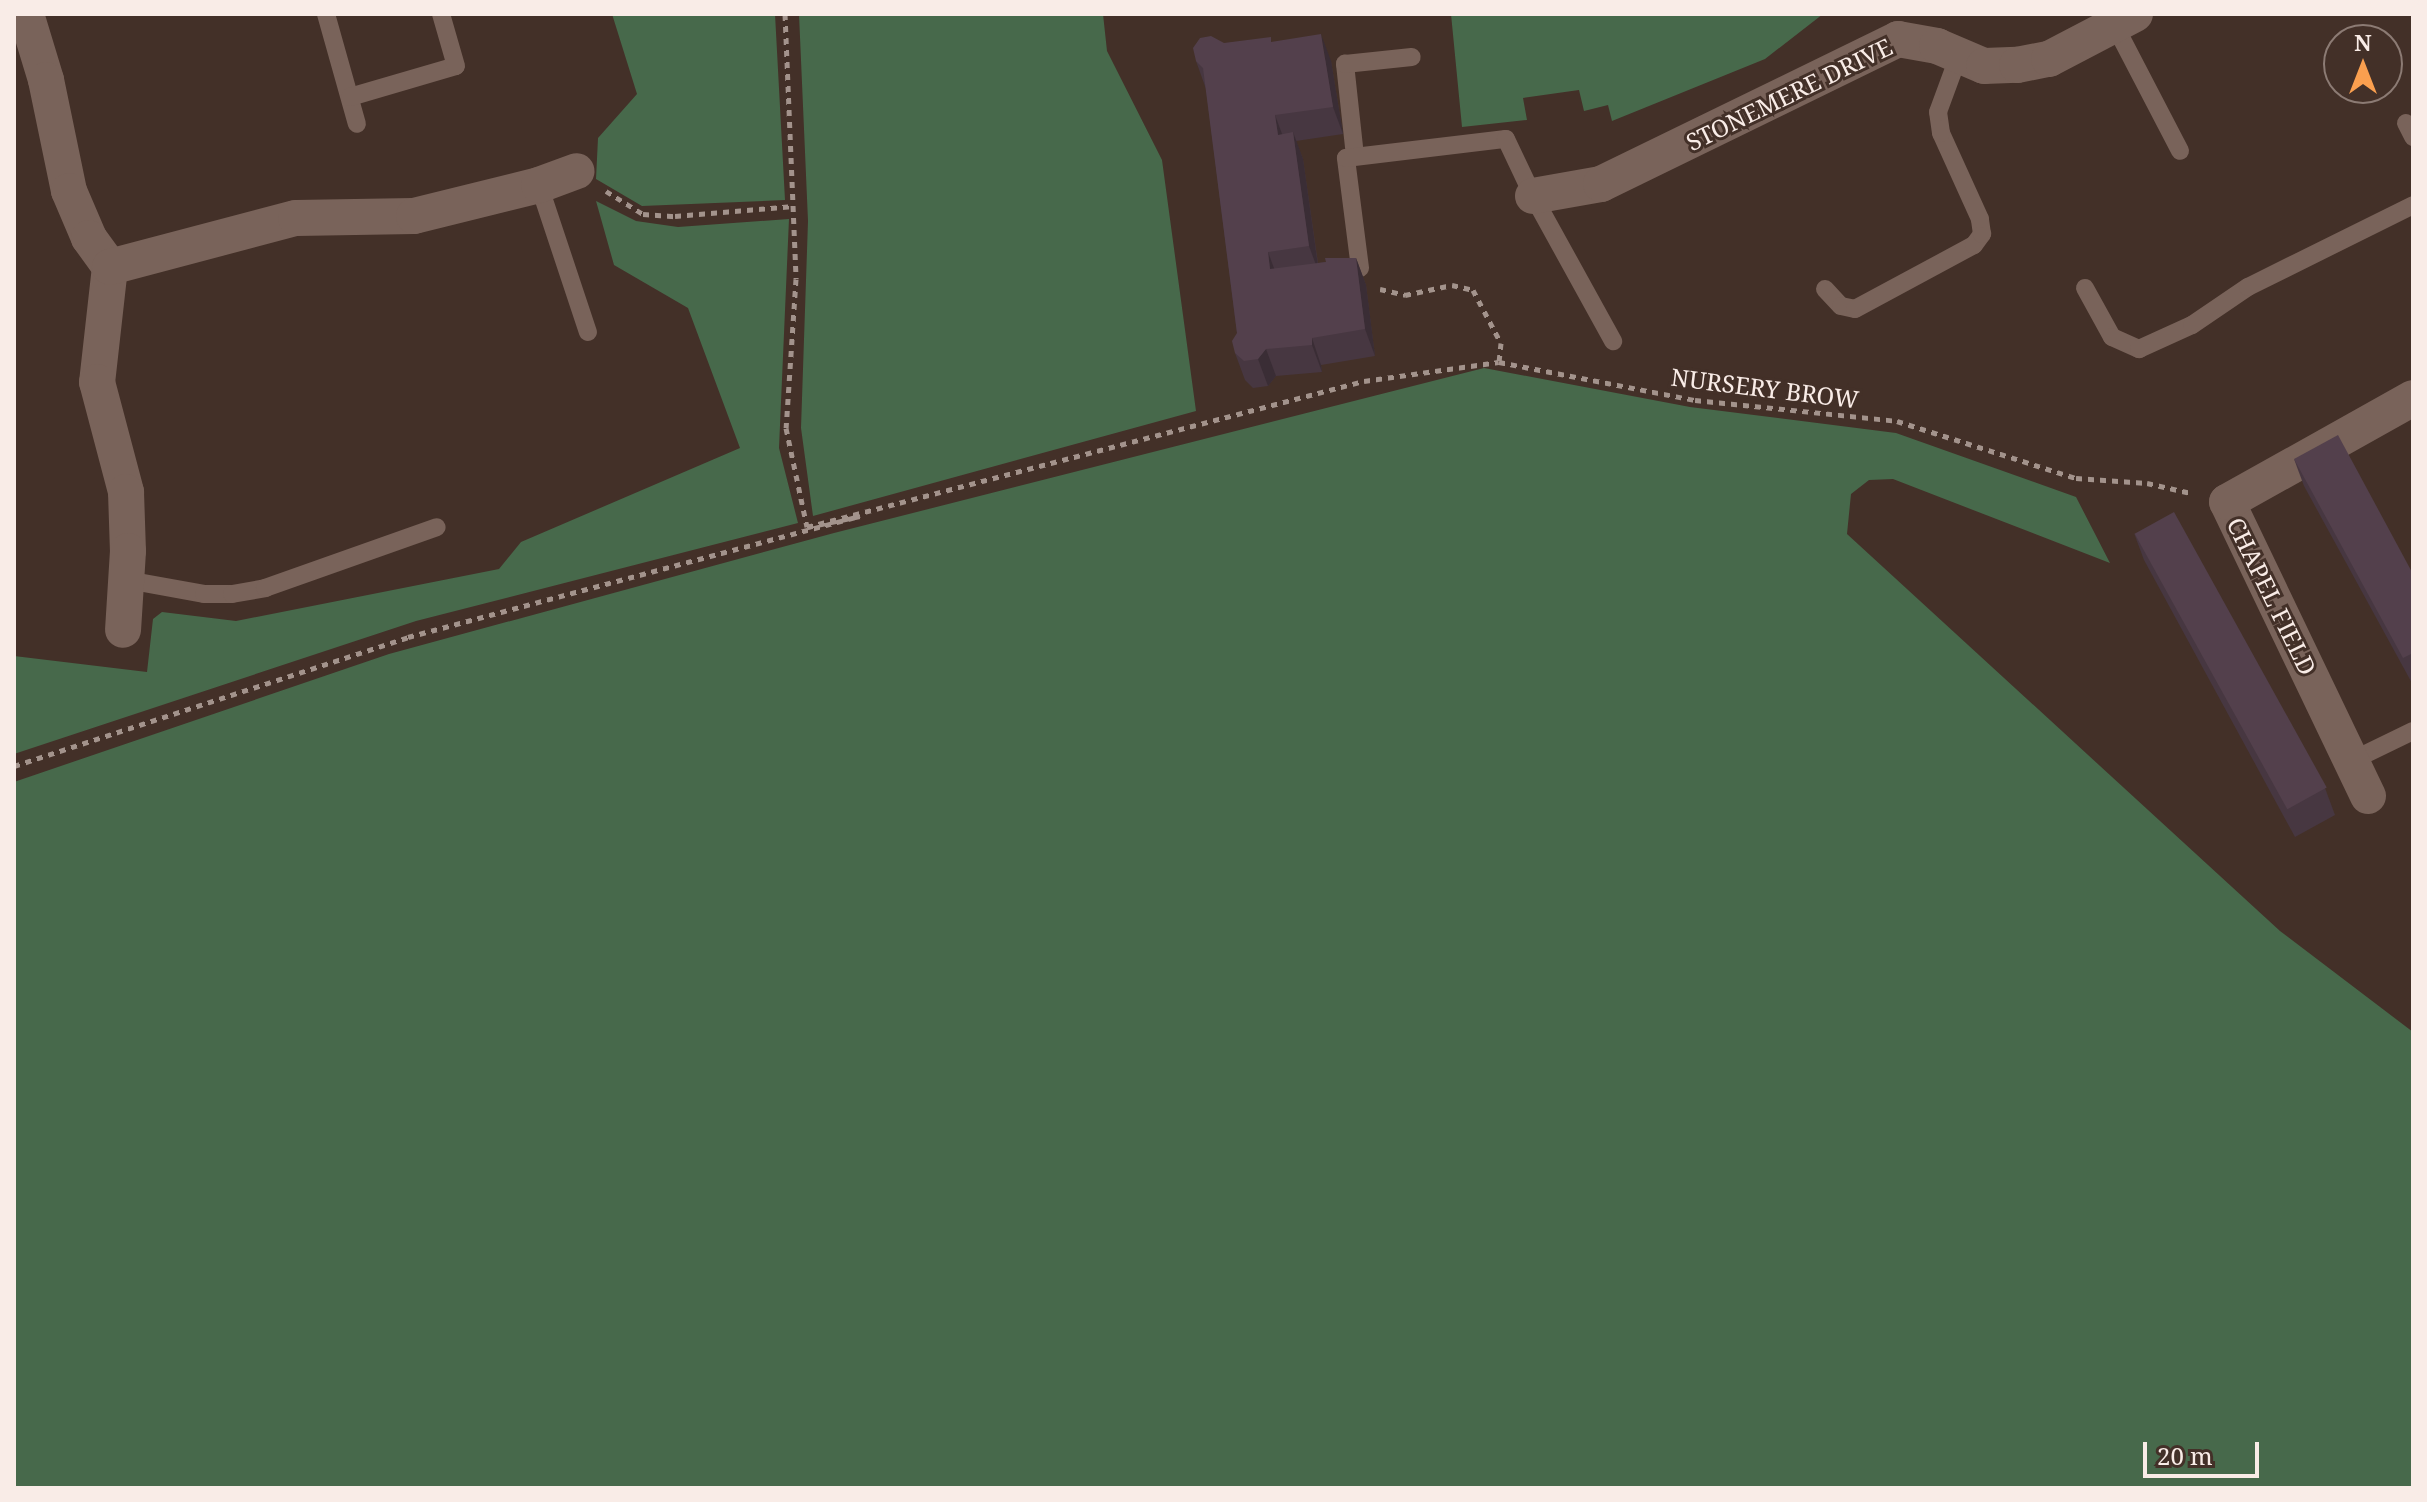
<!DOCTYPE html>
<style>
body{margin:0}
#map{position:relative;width:2427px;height:1502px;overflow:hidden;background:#433028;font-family:"Noto Serif",serif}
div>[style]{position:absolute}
.green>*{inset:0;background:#47694b}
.path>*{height:5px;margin-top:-2.5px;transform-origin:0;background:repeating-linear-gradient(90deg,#a3938c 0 6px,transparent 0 12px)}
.lane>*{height:18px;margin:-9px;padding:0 9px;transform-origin:9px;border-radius:9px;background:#79635a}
.street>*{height:36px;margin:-18px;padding:0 18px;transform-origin:18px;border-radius:18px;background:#79635a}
.wall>*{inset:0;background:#473741}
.shaded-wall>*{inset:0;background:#3a2d35}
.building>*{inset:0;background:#53404c;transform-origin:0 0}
span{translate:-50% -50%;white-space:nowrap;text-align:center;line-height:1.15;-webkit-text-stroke:6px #433028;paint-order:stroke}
.street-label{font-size:24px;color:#f9ece7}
.frame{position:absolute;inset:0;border:16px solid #f9ece7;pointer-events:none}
.north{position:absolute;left:2323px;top:24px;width:80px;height:80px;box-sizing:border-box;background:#433028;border:2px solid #8c7b74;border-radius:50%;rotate:0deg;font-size:22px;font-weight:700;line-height:32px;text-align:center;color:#f9ece7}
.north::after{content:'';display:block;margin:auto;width:28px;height:36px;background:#fa9f4f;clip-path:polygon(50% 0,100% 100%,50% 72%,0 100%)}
.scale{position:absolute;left:2143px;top:1442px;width:116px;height:36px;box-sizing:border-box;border:4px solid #f9ece7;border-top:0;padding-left:10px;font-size:24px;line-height:28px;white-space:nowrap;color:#f9ece7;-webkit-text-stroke:6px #433028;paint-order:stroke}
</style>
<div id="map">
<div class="green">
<div style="clip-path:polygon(612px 14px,775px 14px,785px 200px,642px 206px,596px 179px,598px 138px,637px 94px)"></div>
<div style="clip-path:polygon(799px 14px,1103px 14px,1107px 51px,1162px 160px,1196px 411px,813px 516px,801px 428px,808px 221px)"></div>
<div style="clip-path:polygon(1451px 14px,1823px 14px,1765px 59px,1612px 121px,1608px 105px,1584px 111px,1579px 90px,1523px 98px,1527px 120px,1462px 127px)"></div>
<div style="clip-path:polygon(596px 201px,636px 221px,678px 227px,789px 219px,779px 448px,798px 523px,416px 621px,14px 754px,14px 656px,147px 672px,153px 619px,162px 612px,236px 621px,499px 569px,521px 542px,740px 448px,688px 308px,614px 265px)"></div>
<div style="clip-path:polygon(1484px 368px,1690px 407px,1896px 433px,2076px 497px,2110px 563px,1893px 479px,1869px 480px,1851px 494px,1847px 534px,2280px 931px,2413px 1032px,2413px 1488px,14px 1488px,14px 782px,389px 654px,834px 533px)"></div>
</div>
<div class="path">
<div style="left:785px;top:14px;width:265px;rotate:87.6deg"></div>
<div style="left:796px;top:279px;width:149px;rotate:93.8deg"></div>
<div style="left:786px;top:428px;width:101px;rotate:78deg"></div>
<div style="left:606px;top:191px;width:44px;rotate:31.9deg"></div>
<div style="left:643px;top:214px;width:32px;rotate:4deg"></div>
<div style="left:675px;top:216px;width:119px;rotate:-4.8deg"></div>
<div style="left:1380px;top:289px;width:26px;rotate:13deg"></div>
<div style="left:1405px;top:295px;width:48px;rotate:-12deg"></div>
<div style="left:1452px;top:285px;width:22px;rotate:13deg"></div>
<div style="left:1473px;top:290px;width:60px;rotate:62.2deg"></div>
<div style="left:1501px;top:343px;width:19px;rotate:96deg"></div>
<div style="left:14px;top:766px;width:415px;rotate:-18.1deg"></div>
<div style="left:408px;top:637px;width:468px;rotate:-15deg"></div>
<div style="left:860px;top:516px;width:54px;rotate:168.3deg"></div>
<div style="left:807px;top:527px;width:576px;rotate:-14.69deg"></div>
<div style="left:1364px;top:381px;width:136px;rotate:-8deg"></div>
<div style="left:1499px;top:362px;width:200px;rotate:11deg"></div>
<div style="left:1695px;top:400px;width:203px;rotate:5.9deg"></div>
<div style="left:1897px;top:421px;width:188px;rotate:17.7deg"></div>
<div style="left:2076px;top:478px;width:71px;rotate:4deg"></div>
<div style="left:2147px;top:483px;width:45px;rotate:12.8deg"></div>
</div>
<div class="lane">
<div style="left:326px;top:14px;width:114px;rotate:74.3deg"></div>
<div style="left:2114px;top:24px;width:143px;rotate:62.5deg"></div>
<div style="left:350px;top:97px;width:110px;rotate:-16.3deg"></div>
<div style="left:456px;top:66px;width:54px;rotate:-106.1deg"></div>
<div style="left:2406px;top:123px;width:16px;rotate:63deg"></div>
<div style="left:1355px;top:156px;width:93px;rotate:-96.2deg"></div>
<div style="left:1345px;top:64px;width:67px;rotate:-6deg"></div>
<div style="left:539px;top:185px;width:155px;rotate:71.6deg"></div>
<div style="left:1360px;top:268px;width:111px;rotate:-97.3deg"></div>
<div style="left:1346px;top:158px;width:161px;rotate:-6.8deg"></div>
<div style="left:1506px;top:139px;width:63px;rotate:64.7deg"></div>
<div style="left:1533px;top:196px;width:166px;rotate:61.1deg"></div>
<div style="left:2085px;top:288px;width:56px;rotate:61.1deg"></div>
<div style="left:2112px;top:337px;width:30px;rotate:24deg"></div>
<div style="left:2139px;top:349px;width:58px;rotate:-24.4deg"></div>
<div style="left:2192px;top:325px;width:68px;rotate:-34.2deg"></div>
<div style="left:2248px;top:287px;width:184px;rotate:-26.4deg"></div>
<div style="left:1825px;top:289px;width:23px;rotate:47deg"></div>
<div style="left:1841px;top:306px;width:14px;rotate:12deg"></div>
<div style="left:1855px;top:309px;width:135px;rotate:-28.3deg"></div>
<div style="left:1974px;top:245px;width:14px;rotate:-54deg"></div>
<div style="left:1982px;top:234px;width:15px;rotate:-98deg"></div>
<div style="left:1980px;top:219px;width:94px;rotate:-114.4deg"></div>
<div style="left:1941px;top:133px;width:21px;rotate:-98deg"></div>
<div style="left:1938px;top:112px;width:61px;rotate:-69.8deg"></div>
<div style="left:127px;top:580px;width:78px;rotate:10.3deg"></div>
<div style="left:204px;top:594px;width:28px"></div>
<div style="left:232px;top:594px;width:34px;rotate:-10deg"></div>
<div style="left:265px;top:588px;width:182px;rotate:-19.5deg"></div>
<div style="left:2351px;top:761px;width:69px;rotate:-25.8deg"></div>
</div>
<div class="street">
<div style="left:26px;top:14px;width:69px;rotate:73.1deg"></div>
<div style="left:46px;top:80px;width:113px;rotate:78.3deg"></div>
<div style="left:69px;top:191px;width:51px;rotate:66.9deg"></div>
<div style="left:89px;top:238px;width:36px;rotate:54deg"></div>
<div style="left:110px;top:267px;width:116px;rotate:96.4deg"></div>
<div style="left:97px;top:382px;width:114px;rotate:75.2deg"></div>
<div style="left:126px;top:492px;width:59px;rotate:88.1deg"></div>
<div style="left:128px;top:551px;width:79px;rotate:93.6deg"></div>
<div style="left:1533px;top:196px;width:69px;rotate:-10deg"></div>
<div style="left:1601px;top:184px;width:331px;rotate:-26deg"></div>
<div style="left:1898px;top:39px;width:40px;rotate:10deg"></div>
<div style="left:1937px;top:46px;width:51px;rotate:23.1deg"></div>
<div style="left:1984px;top:66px;width:33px;rotate:-2deg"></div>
<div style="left:2017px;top:65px;width:33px;rotate:-11deg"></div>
<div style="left:2049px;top:59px;width:97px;rotate:-27.6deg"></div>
<div style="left:110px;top:267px;width:192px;rotate:-14.8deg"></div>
<div style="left:296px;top:218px;width:118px;rotate:-1deg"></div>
<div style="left:414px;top:216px;width:129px;rotate:-13.9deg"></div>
<div style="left:539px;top:185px;width:40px;rotate:-20.2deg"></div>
<div style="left:2368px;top:796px;width:326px;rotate:-115.6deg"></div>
<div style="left:2227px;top:502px;width:213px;rotate:-29.2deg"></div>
</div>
<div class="wall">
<div style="clip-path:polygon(1272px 42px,1331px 61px,1343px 134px,1296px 141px,1303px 159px,1318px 263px,1356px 258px,1366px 285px,1375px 356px,1321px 365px,1322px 372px,1276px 376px,1268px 386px,1253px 388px,1245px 380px,1235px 353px,1237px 333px,1206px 89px,1196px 61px,1224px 43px)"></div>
<div style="clip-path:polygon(2294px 459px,2413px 574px,2413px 685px,2304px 486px)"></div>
<div style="clip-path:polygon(2134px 533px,2325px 788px,2335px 815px,2295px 837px,2144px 560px)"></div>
</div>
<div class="shaded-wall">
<div style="clip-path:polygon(1321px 34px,1331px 61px,1343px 134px,1333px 107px)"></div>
<div style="clip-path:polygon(1275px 115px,1285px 142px,1278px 135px)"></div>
<div style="clip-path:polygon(1293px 132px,1303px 159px,1319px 273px,1309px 246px)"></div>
<div style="clip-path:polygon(1268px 252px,1278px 279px,1270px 269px)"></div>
<div style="clip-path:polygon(1356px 258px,1366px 285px,1375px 356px,1365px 329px)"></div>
<div style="clip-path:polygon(1312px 338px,1321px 365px,1322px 372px,1312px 345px)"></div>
<div style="clip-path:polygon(1266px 349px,1276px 376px,1268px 386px,1258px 359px)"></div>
</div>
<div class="building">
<div style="clip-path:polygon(1321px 34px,1333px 107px,1275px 115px,1278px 135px,1293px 132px,1309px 246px,1268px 252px,1270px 269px,1326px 262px,1325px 258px,1356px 258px,1365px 329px,1312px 338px,1312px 345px,1266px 349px,1258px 359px,1244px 361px,1235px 353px,1232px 341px,1237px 333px,1203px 68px,1196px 61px,1193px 48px,1200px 38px,1211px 36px,1224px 43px,1271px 37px,1271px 42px)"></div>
<div style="clip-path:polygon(2338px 435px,2413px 574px,2413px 653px,2403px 658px,2294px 459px)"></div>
<div style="left:2174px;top:512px;width:315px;height:45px;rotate:61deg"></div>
</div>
<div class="street-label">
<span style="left:1789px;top:94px;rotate:-26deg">STONEMERE DRIVE</span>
<span style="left:1765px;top:388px;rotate:7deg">NURSERY BROW</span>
<span style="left:2272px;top:596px;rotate:64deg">CHAPEL FIELD</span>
</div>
<div class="frame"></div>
<div class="north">N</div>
<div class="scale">20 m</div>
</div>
